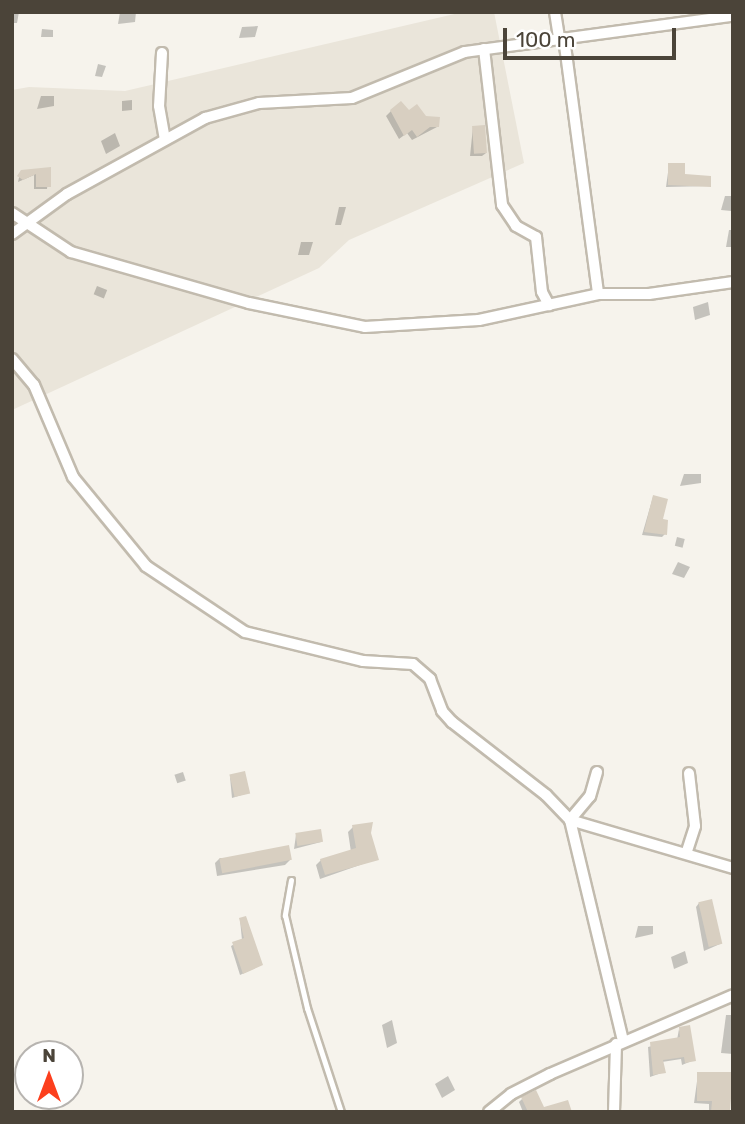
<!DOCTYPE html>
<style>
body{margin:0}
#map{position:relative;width:745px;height:1124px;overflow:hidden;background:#f6f3ec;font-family:Rubik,sans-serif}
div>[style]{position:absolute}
.residential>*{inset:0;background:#eae5da}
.shadow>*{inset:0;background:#0003;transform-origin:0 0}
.building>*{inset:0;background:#d8cfc1;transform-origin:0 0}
.roads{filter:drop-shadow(2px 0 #c2bbae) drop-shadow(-2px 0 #c2bbae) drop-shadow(0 2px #c2bbae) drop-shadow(0 -2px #c2bbae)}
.service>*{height:5px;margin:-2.5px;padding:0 2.5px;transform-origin:2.5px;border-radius:2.5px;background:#fff}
.minor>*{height:10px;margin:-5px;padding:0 5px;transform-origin:5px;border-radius:5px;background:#fff}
span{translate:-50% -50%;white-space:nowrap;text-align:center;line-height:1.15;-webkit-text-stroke:7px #fff;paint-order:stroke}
.frame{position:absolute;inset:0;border:14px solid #4b4439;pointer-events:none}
.north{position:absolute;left:14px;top:1040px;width:70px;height:70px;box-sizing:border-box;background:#fff;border:2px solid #b7b4b0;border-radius:50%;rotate:0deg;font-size:19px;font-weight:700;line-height:28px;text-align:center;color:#4b4439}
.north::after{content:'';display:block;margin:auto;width:24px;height:32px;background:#fc3f1d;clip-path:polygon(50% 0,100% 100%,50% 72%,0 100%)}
.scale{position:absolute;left:503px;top:28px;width:173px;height:32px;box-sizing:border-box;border:4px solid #4b4439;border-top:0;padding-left:9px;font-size:21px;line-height:24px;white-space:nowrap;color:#4b4439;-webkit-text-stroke:5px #fff;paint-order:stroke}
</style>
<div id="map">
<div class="residential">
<div style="clip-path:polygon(463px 12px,494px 12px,524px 163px,349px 240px,319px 268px,12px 410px,12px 90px,29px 87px,125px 91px)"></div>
</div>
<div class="shadow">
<div style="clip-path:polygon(12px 12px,19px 12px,17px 23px,12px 23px)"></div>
<div style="clip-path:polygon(120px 12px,136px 12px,135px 22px,118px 24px)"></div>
<div style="clip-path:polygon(258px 26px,255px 37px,239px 38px,242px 27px)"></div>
<div style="clip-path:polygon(42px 29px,53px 30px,53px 37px,41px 37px)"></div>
<div style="clip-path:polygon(98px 64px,106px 66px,102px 77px,95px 76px)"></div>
<div style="clip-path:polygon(41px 96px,54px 96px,54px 106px,37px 109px)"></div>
<div style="clip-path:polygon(132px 100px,132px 110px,122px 111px,122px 101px)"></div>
<div style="clip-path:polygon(391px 111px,425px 118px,437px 127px,412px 140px,407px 133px,399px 139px,386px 116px)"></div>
<div style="clip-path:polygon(473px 127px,486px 153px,482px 156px,470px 156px)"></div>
<div style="clip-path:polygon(115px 133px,120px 146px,106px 154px,101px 141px)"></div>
<div style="clip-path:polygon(669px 165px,683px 176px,709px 186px,666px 187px)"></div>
<div style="clip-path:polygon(49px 169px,47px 189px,34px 189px,34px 175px,18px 182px,20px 173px)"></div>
<div style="clip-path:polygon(725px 196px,733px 196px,731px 211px,721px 210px)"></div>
<div style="clip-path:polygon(339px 207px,346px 207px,341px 225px,335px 225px)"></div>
<div style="clip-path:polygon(729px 230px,733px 230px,733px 247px,726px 247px)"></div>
<div style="clip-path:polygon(301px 242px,313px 242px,309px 255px,298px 255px)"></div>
<div style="left:97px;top:286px;width:11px;height:9px;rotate:22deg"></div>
<div style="clip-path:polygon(708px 302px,710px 315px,695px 320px,693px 307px)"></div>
<div style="clip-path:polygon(684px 474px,701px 474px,701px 483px,680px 486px)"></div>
<div style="clip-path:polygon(653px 497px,665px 534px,662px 537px,642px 535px)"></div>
<div style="left:677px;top:537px;width:8px;height:9px;rotate:14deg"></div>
<div style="clip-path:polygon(678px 562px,690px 567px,684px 578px,672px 574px)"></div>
<div style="left:183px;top:772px;width:9px;height:9px;rotate:72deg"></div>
<div style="clip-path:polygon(230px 777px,248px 793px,232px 798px)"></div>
<div style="clip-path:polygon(353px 827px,370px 833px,377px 859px,320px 879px,316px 865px,321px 860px,351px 852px,348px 832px)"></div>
<div style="clip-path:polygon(296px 835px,321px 842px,294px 849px)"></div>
<div style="clip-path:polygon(220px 858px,290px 860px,285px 865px,217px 876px,215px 863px)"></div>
<div style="clip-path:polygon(699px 903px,720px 944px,704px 951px,696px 907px)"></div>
<div style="clip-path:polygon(240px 920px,261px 965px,240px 975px,231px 946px,242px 940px)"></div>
<div style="clip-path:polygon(638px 926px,653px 926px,653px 934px,635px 938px)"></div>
<div style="clip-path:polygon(685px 951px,688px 963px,674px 969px,671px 957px)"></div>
<div style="clip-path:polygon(726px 1015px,733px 1015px,733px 1054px,721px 1053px)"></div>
<div style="clip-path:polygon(392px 1020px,397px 1043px,387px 1048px,382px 1025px)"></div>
<div style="clip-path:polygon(679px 1029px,694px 1060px,682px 1065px,681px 1059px,662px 1062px,664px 1072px,650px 1077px,648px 1047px,677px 1040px)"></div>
<div style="clip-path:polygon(698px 1074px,733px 1074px,728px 1112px,709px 1112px,709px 1104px,694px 1103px)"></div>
<div style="clip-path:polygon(448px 1076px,455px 1090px,442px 1098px,435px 1084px)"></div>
<div style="clip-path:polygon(522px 1099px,544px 1112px,523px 1112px,519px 1102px)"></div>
</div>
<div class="building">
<div style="clip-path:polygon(401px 101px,409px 110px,417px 104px,426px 116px,440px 117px,439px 127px,430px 127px,417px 137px,412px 130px,404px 136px,390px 110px)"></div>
<div style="left:485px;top:125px;width:28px;height:13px;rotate:86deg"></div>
<div style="clip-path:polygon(668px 163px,685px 163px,685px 174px,711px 176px,711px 187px,668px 185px)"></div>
<div style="clip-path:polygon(51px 167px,51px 187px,36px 187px,36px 174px,23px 180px,17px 176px,21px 170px)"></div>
<div style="clip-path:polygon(653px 495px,668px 499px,663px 519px,668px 520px,667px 535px,644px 532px)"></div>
<div style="left:245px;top:771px;width:23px;height:16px;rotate:77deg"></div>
<div style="clip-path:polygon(373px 822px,371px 833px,379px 860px,325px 875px,320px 859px,356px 848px,352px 825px)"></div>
<div style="left:321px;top:829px;width:13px;height:26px;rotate:81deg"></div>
<div style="left:289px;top:845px;width:15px;height:71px;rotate:79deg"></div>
<div style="left:712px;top:899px;width:46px;height:14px;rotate:77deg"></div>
<div style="clip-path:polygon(246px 916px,263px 965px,243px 974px,232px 942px,244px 938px,239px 918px)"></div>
<div style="clip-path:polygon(690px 1025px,696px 1061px,685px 1063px,684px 1057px,663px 1060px,666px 1073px,653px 1075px,650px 1042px,680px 1037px,679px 1027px)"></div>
<div style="clip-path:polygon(697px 1072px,733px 1072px,730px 1112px,711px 1112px,712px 1101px,697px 1101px)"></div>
<div style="clip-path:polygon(536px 1090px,544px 1107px,568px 1100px,572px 1112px,528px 1112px,521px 1097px)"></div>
</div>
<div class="roads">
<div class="service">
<div style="left:291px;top:880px;width:36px;rotate:100deg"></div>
<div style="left:285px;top:915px;width:96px;rotate:76.7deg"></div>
<div style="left:307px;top:1008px;width:109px;rotate:71.9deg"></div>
</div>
<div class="minor">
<div style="left:555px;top:12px;width:26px;rotate:81deg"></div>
<div style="left:564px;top:38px;width:258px;rotate:82.4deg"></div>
<div style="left:484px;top:49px;width:157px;rotate:83.4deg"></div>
<div style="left:502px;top:205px;width:25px;rotate:56deg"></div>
<div style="left:516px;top:226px;width:23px;rotate:29deg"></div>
<div style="left:536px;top:237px;width:55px;rotate:83.8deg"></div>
<div style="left:542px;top:292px;width:15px;rotate:62deg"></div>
<div style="left:162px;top:53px;width:53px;rotate:93.2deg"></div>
<div style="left:159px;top:106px;width:34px;rotate:80deg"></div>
<div style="left:12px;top:213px;width:71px;rotate:33.5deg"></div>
<div style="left:71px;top:252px;width:185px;rotate:16deg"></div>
<div style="left:249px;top:303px;width:118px;rotate:11.7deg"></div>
<div style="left:365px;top:327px;width:114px;rotate:-3.5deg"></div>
<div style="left:479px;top:320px;width:122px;rotate:-12.3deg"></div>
<div style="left:598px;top:294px;width:51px"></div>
<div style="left:649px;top:294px;width:85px;rotate:-8.1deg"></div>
<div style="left:12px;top:234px;width:68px;rotate:-36deg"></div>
<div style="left:67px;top:194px;width:158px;rotate:-28.8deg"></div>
<div style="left:205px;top:118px;width:56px;rotate:-15.5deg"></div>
<div style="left:259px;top:103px;width:93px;rotate:-3.1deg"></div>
<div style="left:352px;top:98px;width:122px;rotate:-22.2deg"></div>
<div style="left:465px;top:52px;width:270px;rotate:-7.7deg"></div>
<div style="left:12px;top:359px;width:34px;rotate:50deg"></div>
<div style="left:34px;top:385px;width:100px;rotate:67deg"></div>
<div style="left:73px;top:477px;width:115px;rotate:50.6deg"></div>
<div style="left:146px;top:566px;width:119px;rotate:33.7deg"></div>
<div style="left:245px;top:632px;width:122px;rotate:13.8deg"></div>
<div style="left:363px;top:661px;width:50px;rotate:3.4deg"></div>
<div style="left:413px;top:664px;width:23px;rotate:41deg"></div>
<div style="left:430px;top:679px;width:34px;rotate:69deg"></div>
<div style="left:442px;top:711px;width:15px;rotate:48deg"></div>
<div style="left:452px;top:722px;width:119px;rotate:37.8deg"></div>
<div style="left:546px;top:795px;width:35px;rotate:46deg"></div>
<div style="left:570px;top:820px;width:227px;rotate:76.5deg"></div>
<div style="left:597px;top:772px;width:25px;rotate:106deg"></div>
<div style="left:590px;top:796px;width:31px;rotate:130deg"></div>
<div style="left:570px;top:820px;width:170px;rotate:16.4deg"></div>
<div style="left:687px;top:851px;width:26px;rotate:-72deg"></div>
<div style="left:695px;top:826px;width:53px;rotate:-96.5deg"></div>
<div style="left:489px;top:1112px;width:28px;rotate:-39deg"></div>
<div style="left:511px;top:1094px;width:44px;rotate:-27.1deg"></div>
<div style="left:550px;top:1074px;width:199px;rotate:-23.3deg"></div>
<div style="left:614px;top:1112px;width:68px;rotate:-88.3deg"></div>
</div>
</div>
<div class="frame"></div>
<div class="north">N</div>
<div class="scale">100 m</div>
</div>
